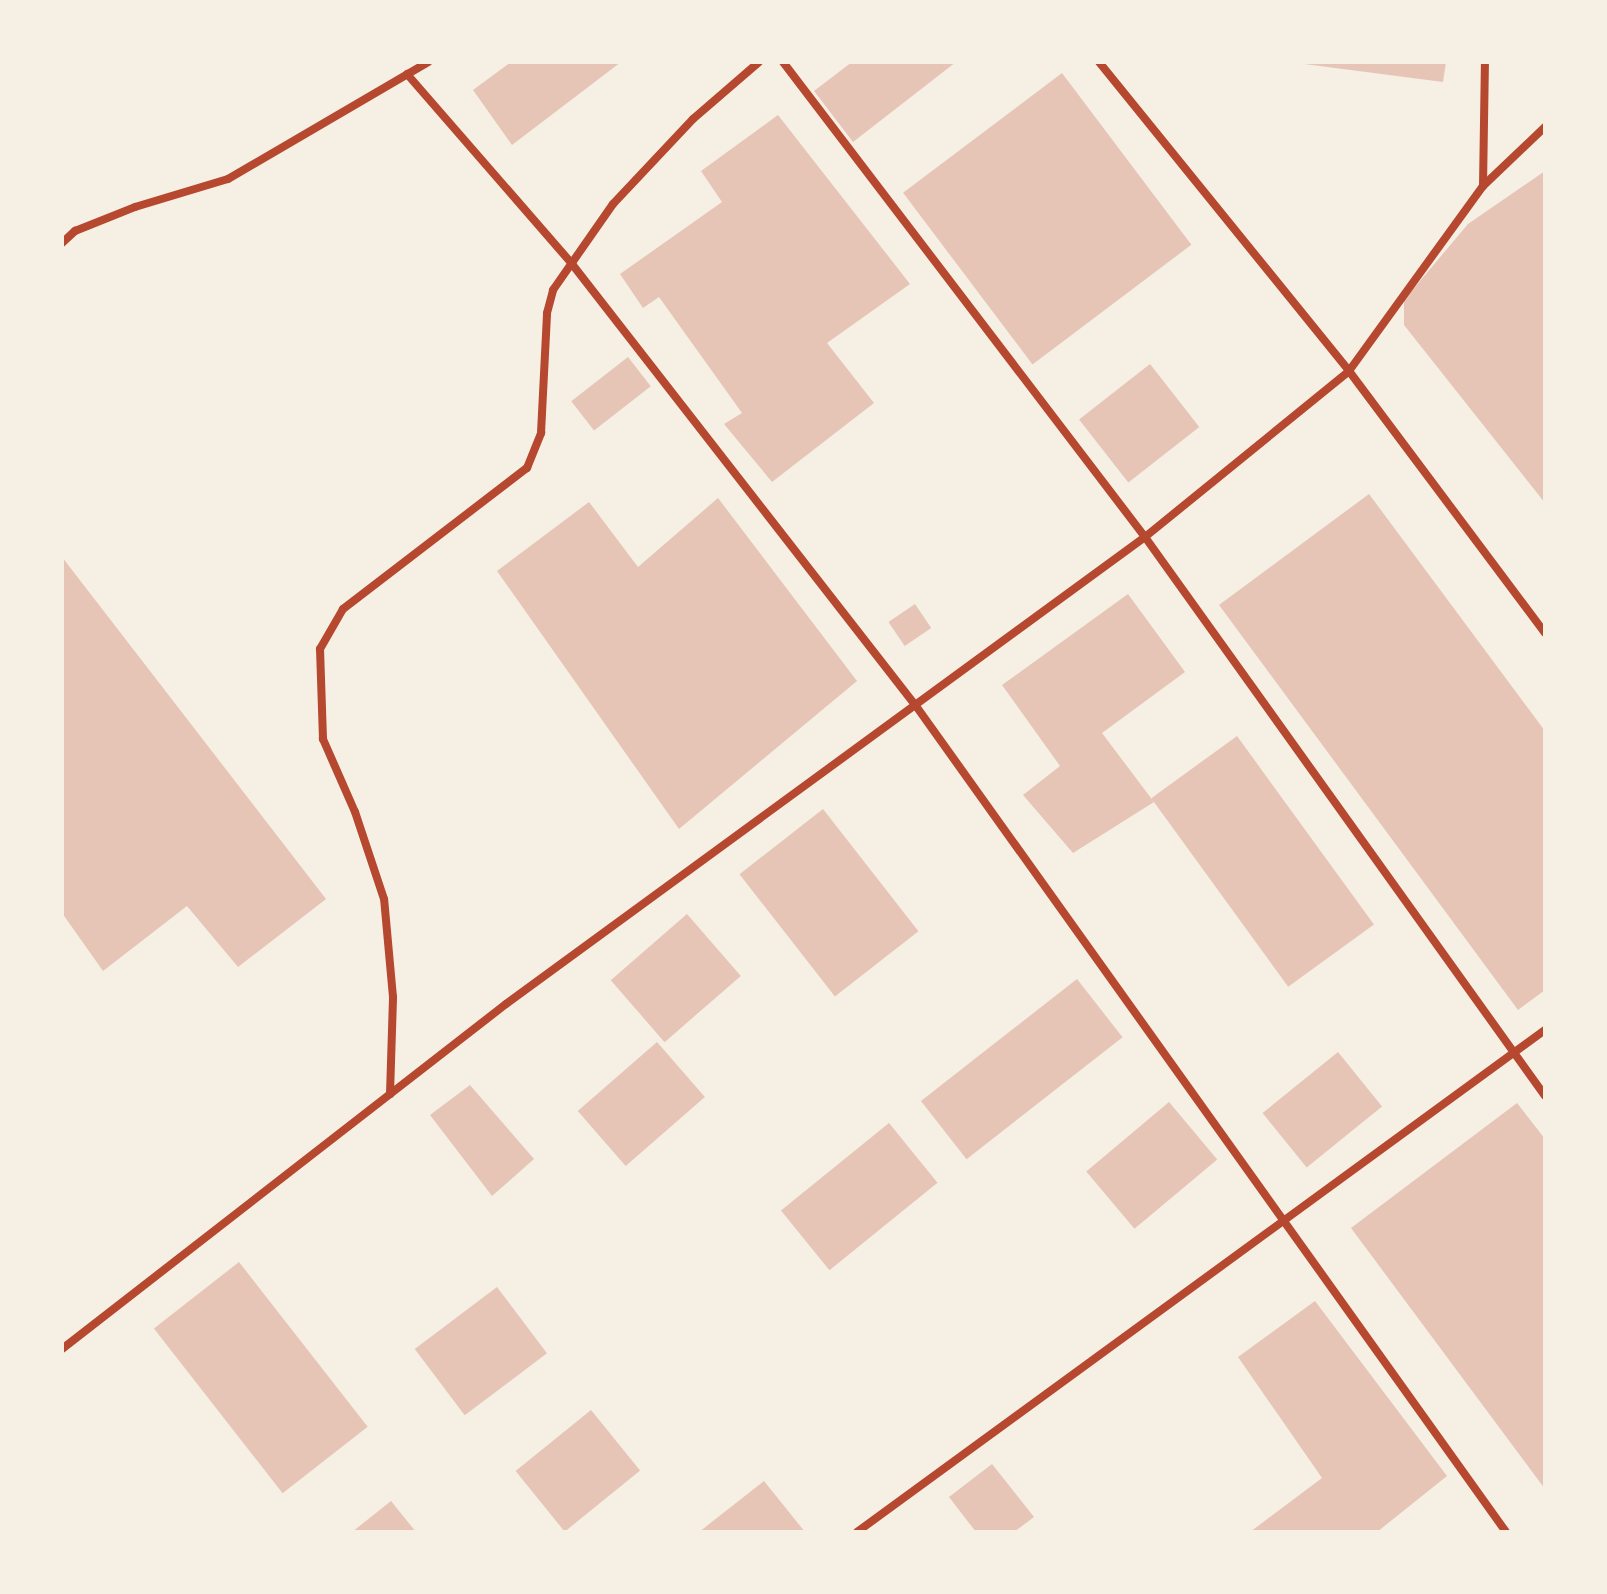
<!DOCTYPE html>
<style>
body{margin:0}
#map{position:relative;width:1607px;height:1594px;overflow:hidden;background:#f6efe4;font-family:"Space Grotesk",sans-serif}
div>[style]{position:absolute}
.building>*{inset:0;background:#e6c5b7;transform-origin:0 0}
.minor>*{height:8px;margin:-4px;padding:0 4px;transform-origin:4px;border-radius:4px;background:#b5482f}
span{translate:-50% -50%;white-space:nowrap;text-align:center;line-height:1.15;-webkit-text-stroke:6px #f6efe4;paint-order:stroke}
.frame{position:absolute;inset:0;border:64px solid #f6efe4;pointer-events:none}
</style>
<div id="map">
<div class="building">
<div style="clip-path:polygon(511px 62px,621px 62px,512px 145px,473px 90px)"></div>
<div style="clip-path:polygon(852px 62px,956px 62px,853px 142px,814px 91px)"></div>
<div style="clip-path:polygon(1289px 62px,1446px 62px,1443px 82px)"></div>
<div style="left:1062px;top:73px;width:215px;height:199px;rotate:53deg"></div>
<div style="clip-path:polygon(778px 115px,910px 284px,827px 343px,874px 403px,772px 482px,724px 424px,742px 413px,659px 297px,643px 308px,620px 274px,722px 202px,701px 171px)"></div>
<div style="clip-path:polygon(1545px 171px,1545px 503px,1404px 325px,1404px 300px,1468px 224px)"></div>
<div style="left:628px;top:357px;width:37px;height:72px;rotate:52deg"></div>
<div style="left:1150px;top:364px;width:80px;height:90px;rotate:52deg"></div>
<div style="clip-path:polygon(1369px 494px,1545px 731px,1545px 990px,1518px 1010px,1219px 605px)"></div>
<div style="clip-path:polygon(718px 498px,857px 681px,679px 829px,497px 571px,589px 502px,638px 567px)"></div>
<div style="clip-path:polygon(62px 557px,326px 899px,238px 967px,187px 906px,103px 971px,62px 913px)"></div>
<div style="clip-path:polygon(1128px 594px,1185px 672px,1102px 733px,1154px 802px,1073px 853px,1023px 795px,1060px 766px,1002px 685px)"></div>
<div style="left:915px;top:604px;width:29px;height:32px;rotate:56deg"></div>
<div style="left:1237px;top:736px;width:233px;height:106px;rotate:54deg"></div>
<div style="left:823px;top:809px;width:155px;height:106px;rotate:52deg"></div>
<div style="left:687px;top:914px;width:82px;height:101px;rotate:49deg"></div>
<div style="left:1077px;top:979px;width:74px;height:198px;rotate:52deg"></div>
<div style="left:657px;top:1042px;width:73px;height:105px;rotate:49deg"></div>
<div style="left:1338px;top:1052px;width:70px;height:97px;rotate:51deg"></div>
<div style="clip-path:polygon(470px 1085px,534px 1159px,492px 1196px,430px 1115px)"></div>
<div style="left:1169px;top:1102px;width:75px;height:108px;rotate:50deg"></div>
<div style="clip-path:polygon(1517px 1103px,1545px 1139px,1545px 1489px,1351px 1228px)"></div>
<div style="left:889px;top:1123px;width:77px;height:139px;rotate:51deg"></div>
<div style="left:239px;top:1262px;width:209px;height:108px;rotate:52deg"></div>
<div style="left:497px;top:1287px;width:83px;height:103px;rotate:53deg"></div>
<div style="clip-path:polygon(1315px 1301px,1447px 1476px,1377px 1532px,1250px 1532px,1322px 1478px,1238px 1357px)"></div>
<div style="left:591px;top:1410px;width:78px;height:97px;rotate:51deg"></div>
<div style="clip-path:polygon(992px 1464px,1034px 1517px,1014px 1532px,976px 1532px,949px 1497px)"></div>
<div style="clip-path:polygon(764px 1481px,805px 1532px,699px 1532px)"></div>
<div style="clip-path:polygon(391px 1501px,416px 1532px,352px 1532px)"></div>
</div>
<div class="minor">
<div style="left:783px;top:62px;width:597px;rotate:52.69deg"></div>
<div style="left:1145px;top:537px;width:687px;rotate:54.41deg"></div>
<div style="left:1099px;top:62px;width:397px;rotate:51deg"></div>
<div style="left:1349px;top:371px;width:327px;rotate:53.2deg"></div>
<div style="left:407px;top:74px;width:252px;rotate:49deg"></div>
<div style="left:572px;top:264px;width:560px;rotate:52.11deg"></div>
<div style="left:916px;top:706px;width:1015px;rotate:54.46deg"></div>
<div style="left:1483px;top:186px;width:124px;rotate:-89.1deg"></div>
<div style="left:62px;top:243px;width:18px;rotate:-43deg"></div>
<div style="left:75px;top:231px;width:65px;rotate:-21.8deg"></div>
<div style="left:135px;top:207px;width:97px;rotate:-16.8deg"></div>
<div style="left:228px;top:179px;width:232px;rotate:-30.3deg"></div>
<div style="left:390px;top:1094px;width:97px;rotate:-88.2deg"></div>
<div style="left:393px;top:997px;width:98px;rotate:-95.2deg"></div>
<div style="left:384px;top:899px;width:92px;rotate:-108.4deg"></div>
<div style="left:355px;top:812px;width:80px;rotate:-113.7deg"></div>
<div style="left:323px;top:739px;width:90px;rotate:-91.9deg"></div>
<div style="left:320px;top:649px;width:46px;rotate:-60.1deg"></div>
<div style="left:343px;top:609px;width:232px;rotate:-37.5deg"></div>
<div style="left:527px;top:468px;width:38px;rotate:-68deg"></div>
<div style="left:541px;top:433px;width:120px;rotate:-87.1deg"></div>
<div style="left:547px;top:313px;width:24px;rotate:-75deg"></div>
<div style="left:553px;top:290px;width:105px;rotate:-55.1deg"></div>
<div style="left:613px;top:204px;width:117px;rotate:-46.7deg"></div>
<div style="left:693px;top:119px;width:87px;rotate:-40.8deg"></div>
<div style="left:62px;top:1349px;width:562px;rotate:-37.85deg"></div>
<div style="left:506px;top:1004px;width:791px;rotate:-36.16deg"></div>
<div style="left:1145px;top:537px;width:263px;rotate:-39.1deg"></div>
<div style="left:1349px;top:371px;width:228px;rotate:-54.1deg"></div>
<div style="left:1483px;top:186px;width:86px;rotate:-43.6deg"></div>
<div style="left:857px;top:1532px;width:852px;rotate:-36.12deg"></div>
</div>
<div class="frame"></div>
</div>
